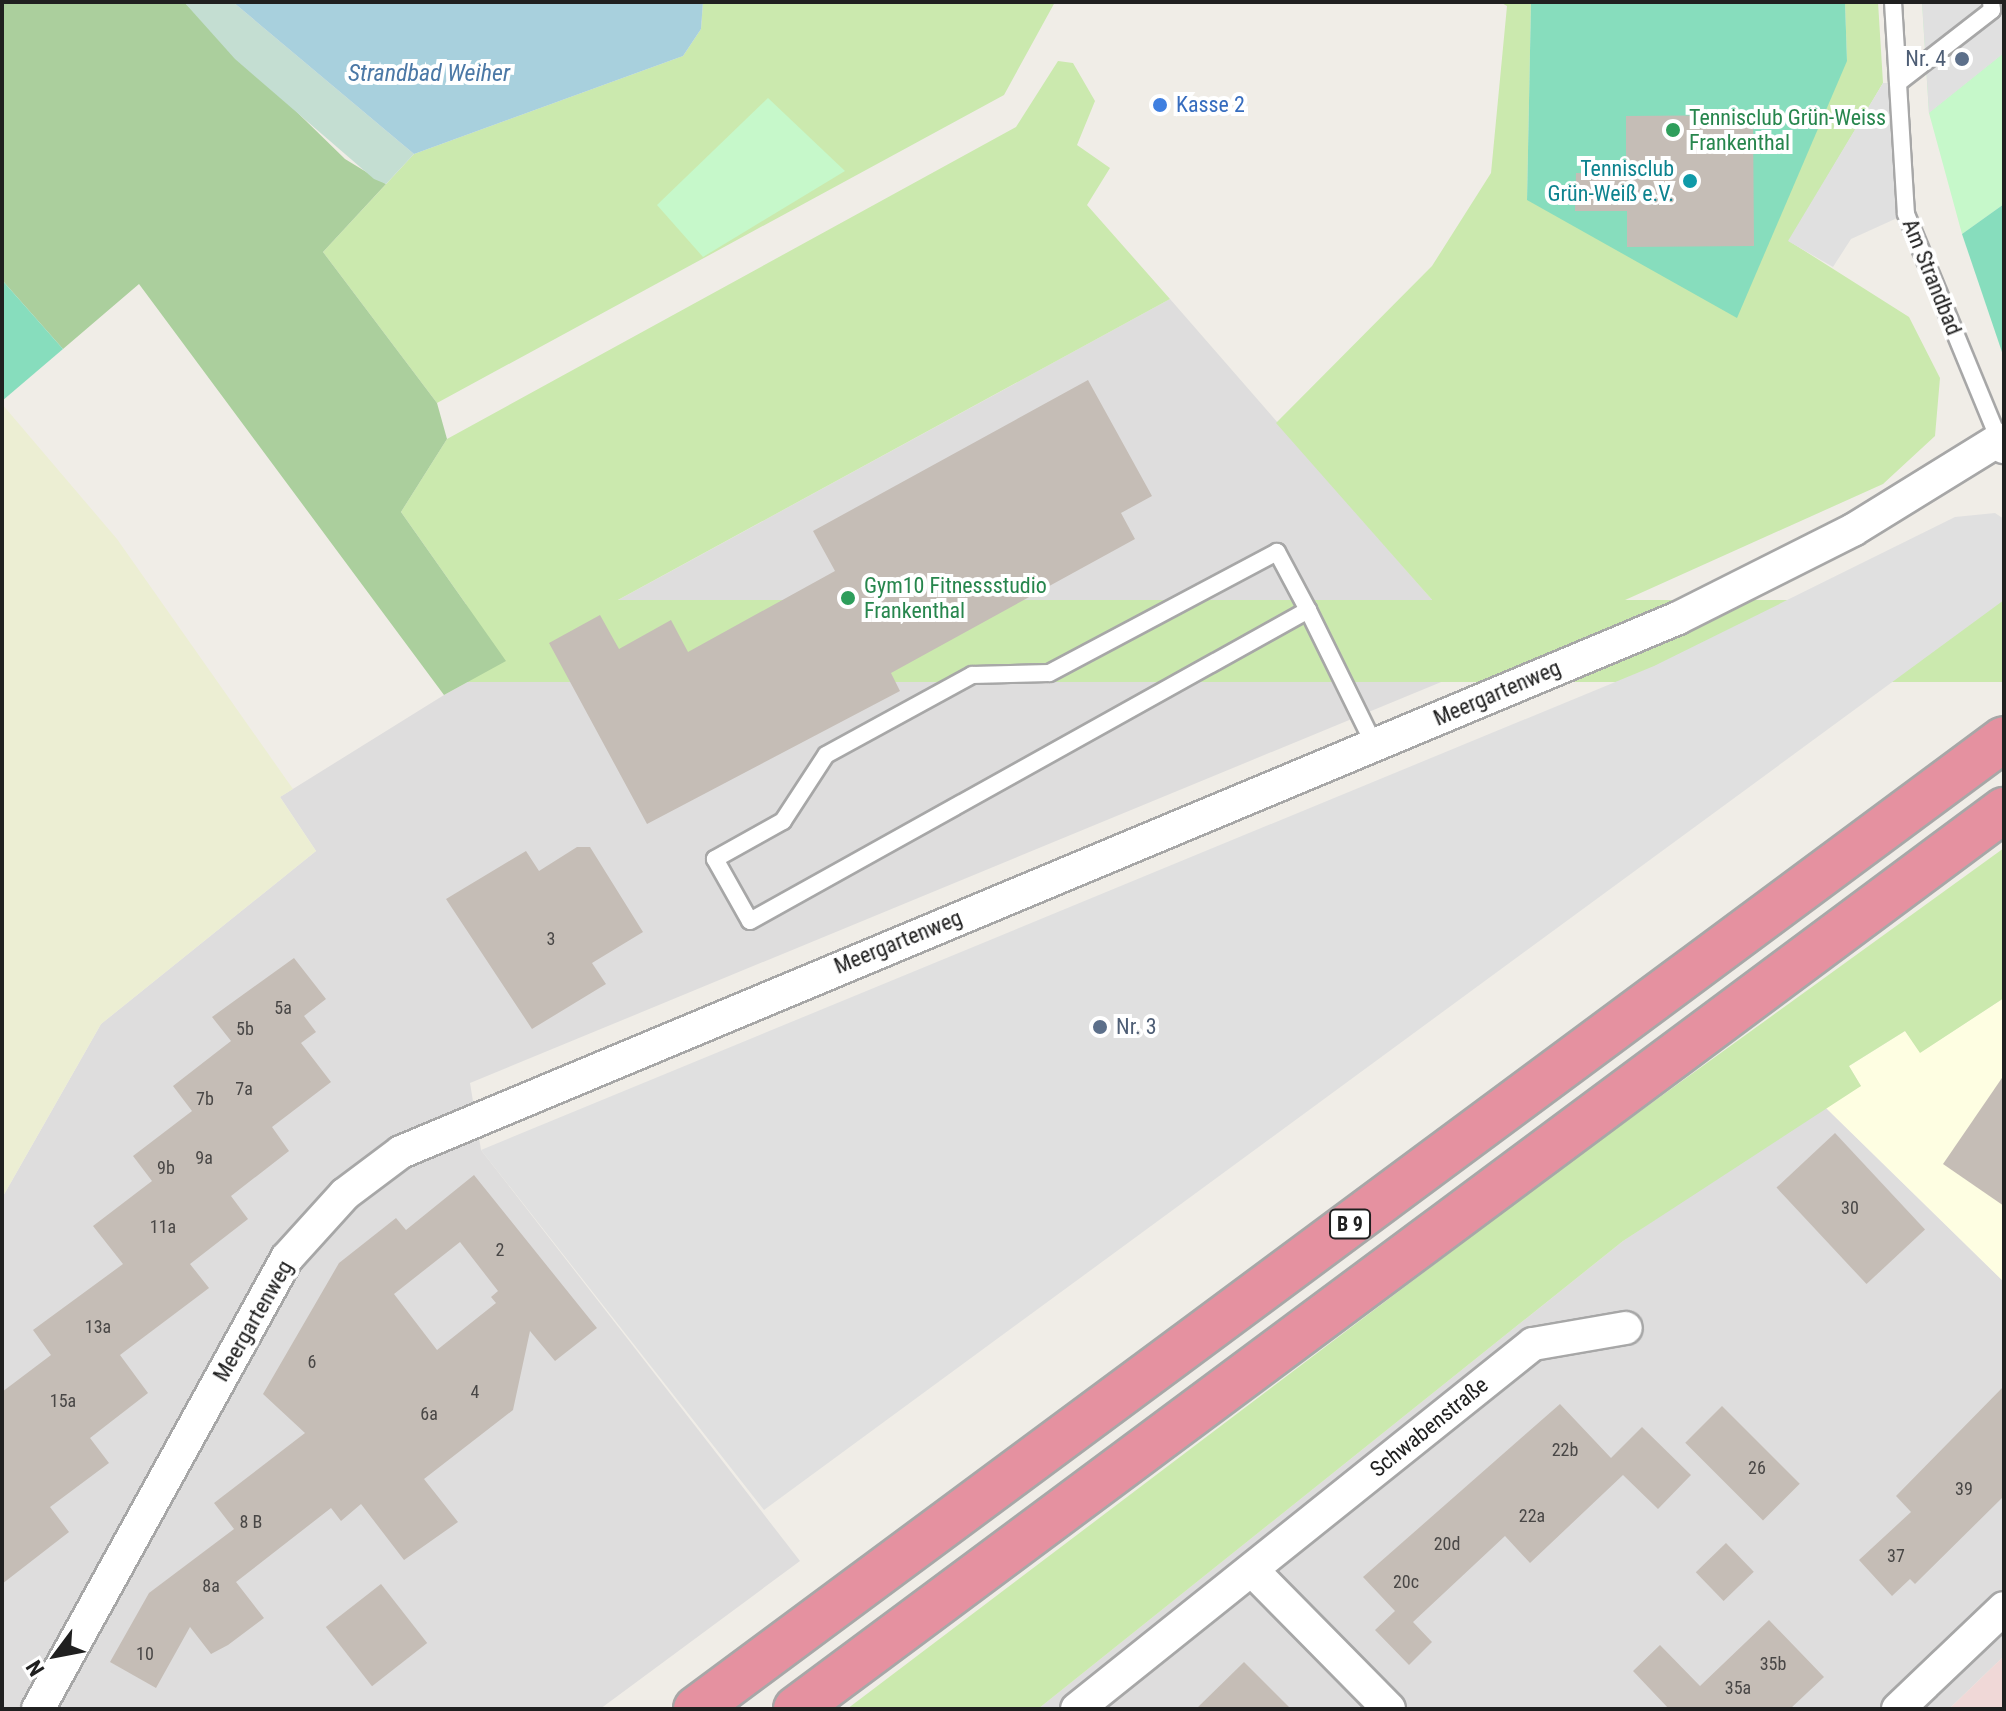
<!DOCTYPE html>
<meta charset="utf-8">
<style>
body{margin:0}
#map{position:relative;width:2006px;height:1711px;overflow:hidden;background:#f0ede7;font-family:"Roboto Condensed",sans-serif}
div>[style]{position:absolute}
.residential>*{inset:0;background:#dedddd}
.commercial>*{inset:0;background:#f0d8d7}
.education>*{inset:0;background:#fefee2}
.farmland>*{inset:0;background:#eceed3}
.grass>*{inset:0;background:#cbe9ae;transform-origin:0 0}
.forest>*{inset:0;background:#abcf9d}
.wetland>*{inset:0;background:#c4ded2}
.park>*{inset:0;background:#c6f8ca}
.pitch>*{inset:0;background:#87ddbd}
.parking>*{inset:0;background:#e0e0e0}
.water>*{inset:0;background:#a8d0dd}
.building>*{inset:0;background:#c5bdb6;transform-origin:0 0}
.roads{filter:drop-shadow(2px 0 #a7a7a7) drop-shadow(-2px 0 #a7a7a7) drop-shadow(0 2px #a7a7a7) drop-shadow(0 -2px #a7a7a7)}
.lane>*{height:16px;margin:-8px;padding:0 8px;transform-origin:8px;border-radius:8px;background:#fff}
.street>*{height:32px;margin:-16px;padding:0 16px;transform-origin:16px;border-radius:16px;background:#fff}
.highway>*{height:44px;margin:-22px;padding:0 22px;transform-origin:22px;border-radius:22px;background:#e591a0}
.dots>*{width:22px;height:22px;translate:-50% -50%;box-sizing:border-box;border:4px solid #fff;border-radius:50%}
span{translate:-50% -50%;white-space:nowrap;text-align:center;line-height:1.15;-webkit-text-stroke:8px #fff;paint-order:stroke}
.number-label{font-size:18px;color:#494746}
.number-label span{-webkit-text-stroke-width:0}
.shield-label span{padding:2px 6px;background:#fff;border:2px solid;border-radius:6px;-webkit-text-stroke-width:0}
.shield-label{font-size:20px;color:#202020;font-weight:700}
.service-label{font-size:22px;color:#4e5e75}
.right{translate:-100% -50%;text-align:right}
.left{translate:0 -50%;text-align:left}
.shop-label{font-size:22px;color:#366cbe}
.leisure-label{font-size:22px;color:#27864d}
.culture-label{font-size:22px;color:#0d838f}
.street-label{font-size:22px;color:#202020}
.water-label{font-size:24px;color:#4b78a6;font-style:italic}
.frame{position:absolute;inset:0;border:4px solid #202020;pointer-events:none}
.north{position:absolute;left:16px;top:1615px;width:80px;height:80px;-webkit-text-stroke:6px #fff;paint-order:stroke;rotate:238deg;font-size:22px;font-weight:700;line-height:32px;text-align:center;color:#202020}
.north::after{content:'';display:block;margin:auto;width:28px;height:36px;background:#202020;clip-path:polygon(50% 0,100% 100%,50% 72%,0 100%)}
</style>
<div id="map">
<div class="residential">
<div style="clip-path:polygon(1170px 299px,1434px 602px,1463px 673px,470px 1083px,481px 1150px,800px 1561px,600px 1709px,2px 1709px,2px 1198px,101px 1024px,316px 851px,280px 797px,444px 695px)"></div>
<div style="clip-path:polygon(1824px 1106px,2004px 1282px,2004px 1656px,1949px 1709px,1038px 1709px,1623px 1241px)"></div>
</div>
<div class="commercial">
<div style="clip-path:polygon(2004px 1656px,2004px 1709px,1949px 1709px)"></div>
</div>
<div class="education">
<div style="clip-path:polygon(2004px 998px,2004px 1282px,1824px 1106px,1861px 1086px,1849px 1066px,1905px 1031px,1921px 1052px)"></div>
</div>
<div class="farmland">
<div style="clip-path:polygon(2px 404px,117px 539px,293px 789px,280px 797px,316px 851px,101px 1024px,2px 1198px)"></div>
</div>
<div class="grass">
<div style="clip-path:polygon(703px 2px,1055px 2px,1004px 95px,437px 403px,323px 252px,414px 154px,683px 56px,701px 29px)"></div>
<div style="clip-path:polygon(1500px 2px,1531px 2px,1527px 200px,1847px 61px,1845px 2px,1878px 2px,1883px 83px,1789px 241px,1909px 317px,1940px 378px,1935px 436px,1883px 484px,1463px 673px,1434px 602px,1276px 423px,1432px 266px,1491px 173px,1507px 6px)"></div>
<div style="clip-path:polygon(1058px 61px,1073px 63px,1095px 101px,1077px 145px,1110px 168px,1087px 205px,1170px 299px,506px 661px,401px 512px,447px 439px,1016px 127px)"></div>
<div style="left:2004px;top:600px;width:82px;height:1538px;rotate:90deg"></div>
<div style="clip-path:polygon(2004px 848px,2004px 998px,1920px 1053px,1905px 1031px,1849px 1066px,1861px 1086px,1623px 1241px,1038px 1709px,847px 1709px,1559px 1170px)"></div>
</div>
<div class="forest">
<div style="clip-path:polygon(2px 2px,184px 2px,345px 159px,386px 184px,323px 252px,437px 403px,447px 439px,401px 512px,506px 661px,444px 695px,139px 284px,63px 349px,2px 280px)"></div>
</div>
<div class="wetland">
<div style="clip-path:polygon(184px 2px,233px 2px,414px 154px,386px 184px,374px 179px,235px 59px)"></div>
</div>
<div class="park">
<div style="clip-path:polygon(1922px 2px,2004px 2px,2004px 204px,1962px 234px,1929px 113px)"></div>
<div style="clip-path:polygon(768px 98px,845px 171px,703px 257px,657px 205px)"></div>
</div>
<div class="pitch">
<div style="clip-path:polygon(1531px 2px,1845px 2px,1847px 61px,1737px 318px,1527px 200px)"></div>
<div style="clip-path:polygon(2004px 204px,2004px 358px,1962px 234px)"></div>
<div style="clip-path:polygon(2px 280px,63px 349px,2px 401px)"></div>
</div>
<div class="parking">
<div style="clip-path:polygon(1922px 2px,2004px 2px,2004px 53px,1929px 113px)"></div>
<div style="clip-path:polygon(1883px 83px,1898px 83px,1906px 214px,1851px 239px,1833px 267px,1788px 241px)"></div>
<div style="clip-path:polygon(1995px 513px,2004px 519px,2004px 600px,764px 1510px,481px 1150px,1654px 666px,1955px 517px)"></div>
</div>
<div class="water">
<div style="clip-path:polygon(233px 2px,703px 2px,701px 29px,683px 56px,414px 154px)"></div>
</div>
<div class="building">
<div style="clip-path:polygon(1753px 115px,1754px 246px,1627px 247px,1627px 211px,1575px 211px,1576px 173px,1626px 174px,1626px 116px)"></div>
<div style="clip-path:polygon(1088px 380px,1152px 496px,1121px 513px,1135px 539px,891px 673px,900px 691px,647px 824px,549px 643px,600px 615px,619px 649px,671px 620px,688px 652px,835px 571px,813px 531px)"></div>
<div style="clip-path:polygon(577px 847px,590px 847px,643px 932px,592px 963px,606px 984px,532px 1029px,446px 899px,526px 851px,539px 871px)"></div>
<div style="clip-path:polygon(294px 958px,326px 999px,304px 1016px,316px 1032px,301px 1043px,331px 1082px,272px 1127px,289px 1151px,231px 1196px,248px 1219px,190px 1264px,209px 1288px,120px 1355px,148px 1393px,90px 1438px,109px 1463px,50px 1507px,69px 1532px,2px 1584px,2px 1392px,51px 1355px,33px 1330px,123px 1264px,93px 1226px,152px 1181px,133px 1156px,192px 1111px,173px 1086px,231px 1041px,212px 1017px)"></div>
<div style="clip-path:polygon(2004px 1075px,2004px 1206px,1943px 1164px)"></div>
<div style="left:1835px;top:1133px;width:132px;height:80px;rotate:47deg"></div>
<div style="clip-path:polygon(evenodd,474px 1175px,597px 1328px,555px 1361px,530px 1331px,513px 1410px,424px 1479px,458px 1522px,404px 1560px,361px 1504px,341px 1521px,331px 1508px,236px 1582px,264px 1618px,228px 1645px,211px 1654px,190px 1627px,156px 1688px,110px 1662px,149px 1593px,234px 1529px,214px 1503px,305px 1433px,263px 1394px,339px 1263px,396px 1218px,406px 1230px,474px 1175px,460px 1242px,498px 1291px,491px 1297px,496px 1303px,437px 1350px,394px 1294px,460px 1242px)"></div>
<div style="clip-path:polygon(2004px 1386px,2004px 1496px,1915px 1584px,1910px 1579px,1892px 1596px,1859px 1560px,1911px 1512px,1896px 1496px)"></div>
<div style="clip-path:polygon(1560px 1404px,1611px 1458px,1642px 1427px,1691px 1475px,1658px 1509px,1623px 1475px,1530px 1563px,1505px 1536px,1413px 1622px,1432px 1642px,1409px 1665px,1375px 1630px,1395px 1611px,1363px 1577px)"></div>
<div style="left:1722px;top:1406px;width:110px;height:52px;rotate:45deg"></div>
<div style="left:1726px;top:1543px;width:40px;height:42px;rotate:46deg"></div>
<div style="left:381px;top:1584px;width:75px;height:70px;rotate:52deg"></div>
<div style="clip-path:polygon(1769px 1620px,1824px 1677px,1790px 1709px,1669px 1709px,1633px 1671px,1660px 1645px,1700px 1686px)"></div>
<div style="clip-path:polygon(1244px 1662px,1291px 1709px,1196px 1709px)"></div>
</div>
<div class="roads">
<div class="lane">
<div style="left:1893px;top:2px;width:212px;rotate:86.5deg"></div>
<div style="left:1906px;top:214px;width:244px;rotate:67.6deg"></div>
<div style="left:1898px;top:83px;width:119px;rotate:-37.8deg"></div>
<div style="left:1992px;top:10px;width:8px;rotate:-97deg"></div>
<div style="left:1308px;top:610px;width:66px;rotate:-118.1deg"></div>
<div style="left:1277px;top:552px;width:258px;rotate:152deg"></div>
<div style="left:1049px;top:673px;width:77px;rotate:178.5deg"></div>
<div style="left:972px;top:675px;width:166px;rotate:151.3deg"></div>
<div style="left:826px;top:755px;width:79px;rotate:123.1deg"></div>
<div style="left:783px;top:821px;width:78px;rotate:150.8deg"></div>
<div style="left:715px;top:859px;width:71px;rotate:60.6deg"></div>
<div style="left:750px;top:921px;width:639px;rotate:-29.13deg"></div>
<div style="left:1308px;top:610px;width:149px;rotate:63.8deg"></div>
</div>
<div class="street">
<div style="left:1252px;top:1570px;width:195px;rotate:45.4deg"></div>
<div style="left:38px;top:1709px;width:515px;rotate:-61.1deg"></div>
<div style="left:287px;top:1258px;width:86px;rotate:-47.8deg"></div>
<div style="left:345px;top:1194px;width:70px;rotate:-36.9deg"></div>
<div style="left:401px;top:1152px;width:1384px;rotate:-22.69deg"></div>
<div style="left:1678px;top:618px;width:196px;rotate:-26.7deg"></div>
<div style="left:1853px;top:530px;width:172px;rotate:-31.7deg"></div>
<div style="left:1999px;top:440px;width:9px;rotate:54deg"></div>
<div style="left:1077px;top:1709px;width:584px;rotate:-38.68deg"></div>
<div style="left:1533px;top:1344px;width:94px;rotate:-9.8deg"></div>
<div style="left:1898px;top:1709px;width:146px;rotate:-43.6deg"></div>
</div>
<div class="highway">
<div style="left:696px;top:1709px;width:1628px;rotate:-36.56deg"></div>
<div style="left:796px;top:1709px;width:1506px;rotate:-36.66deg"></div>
</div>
</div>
<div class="dots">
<div style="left:1962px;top:59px;background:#5c6f8a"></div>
<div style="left:1160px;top:105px;background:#3f7fe0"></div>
<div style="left:1673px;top:130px;background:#2e9e5b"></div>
<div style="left:1690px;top:181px;background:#0f9aa8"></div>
<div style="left:848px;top:598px;background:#2e9e5b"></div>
<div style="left:1100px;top:1027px;background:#5c6f8a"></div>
</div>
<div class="number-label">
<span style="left:551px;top:939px">3</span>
<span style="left:283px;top:1008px">5a</span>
<span style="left:245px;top:1029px">5b</span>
<span style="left:244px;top:1089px">7a</span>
<span style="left:205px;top:1099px">7b</span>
<span style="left:204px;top:1158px">9a</span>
<span style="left:166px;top:1168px">9b</span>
<span style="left:1850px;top:1208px">30</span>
<span style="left:163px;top:1227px">11a</span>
<span style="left:500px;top:1250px">2</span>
<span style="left:98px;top:1327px">13a</span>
<span style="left:312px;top:1362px">6</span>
<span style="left:475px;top:1392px">4</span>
<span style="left:63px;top:1401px">15a</span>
<span style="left:429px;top:1414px">6a</span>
<span style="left:1565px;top:1450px">22b</span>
<span style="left:1757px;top:1468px">26</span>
<span style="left:1964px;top:1489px">39</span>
<span style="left:1532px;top:1516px">22a</span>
<span style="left:251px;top:1522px">8 B</span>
<span style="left:1447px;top:1544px">20d</span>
<span style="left:1896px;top:1556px">37</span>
<span style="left:1406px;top:1582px">20c</span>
<span style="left:211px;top:1586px">8a</span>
<span style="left:145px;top:1654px">10</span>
<span style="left:1773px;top:1664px">35b</span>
<span style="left:1738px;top:1688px">35a</span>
</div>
<div class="shield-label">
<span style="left:1350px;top:1224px">B 9</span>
</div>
<div class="service-label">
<span class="right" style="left:1946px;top:59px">Nr. 4</span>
<span class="left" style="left:1116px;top:1027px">Nr. 3</span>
</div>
<div class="shop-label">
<span class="left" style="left:1176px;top:105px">Kasse 2</span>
</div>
<div class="leisure-label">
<span class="left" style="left:1689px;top:130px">Tennisclub Grün-Weiss<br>Frankenthal</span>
<span class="left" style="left:864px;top:598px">Gym10 Fitnessstudio<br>Frankenthal</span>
</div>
<div class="culture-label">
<span class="right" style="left:1674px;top:181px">Tennisclub<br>Grün-Weiß e.V.</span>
</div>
<div class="street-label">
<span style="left:1932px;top:277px;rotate:68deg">Am Strandbad</span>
<span style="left:1497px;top:693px;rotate:-23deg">Meergartenweg</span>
<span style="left:898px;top:942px;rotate:-22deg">Meergartenweg</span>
<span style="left:253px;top:1321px;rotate:-60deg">Meergartenweg</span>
<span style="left:1429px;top:1427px;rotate:-39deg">Schwabenstraße</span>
</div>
<div class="water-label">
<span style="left:429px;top:74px">Strandbad Weiher</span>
</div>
<div class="frame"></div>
<div class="north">N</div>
</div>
